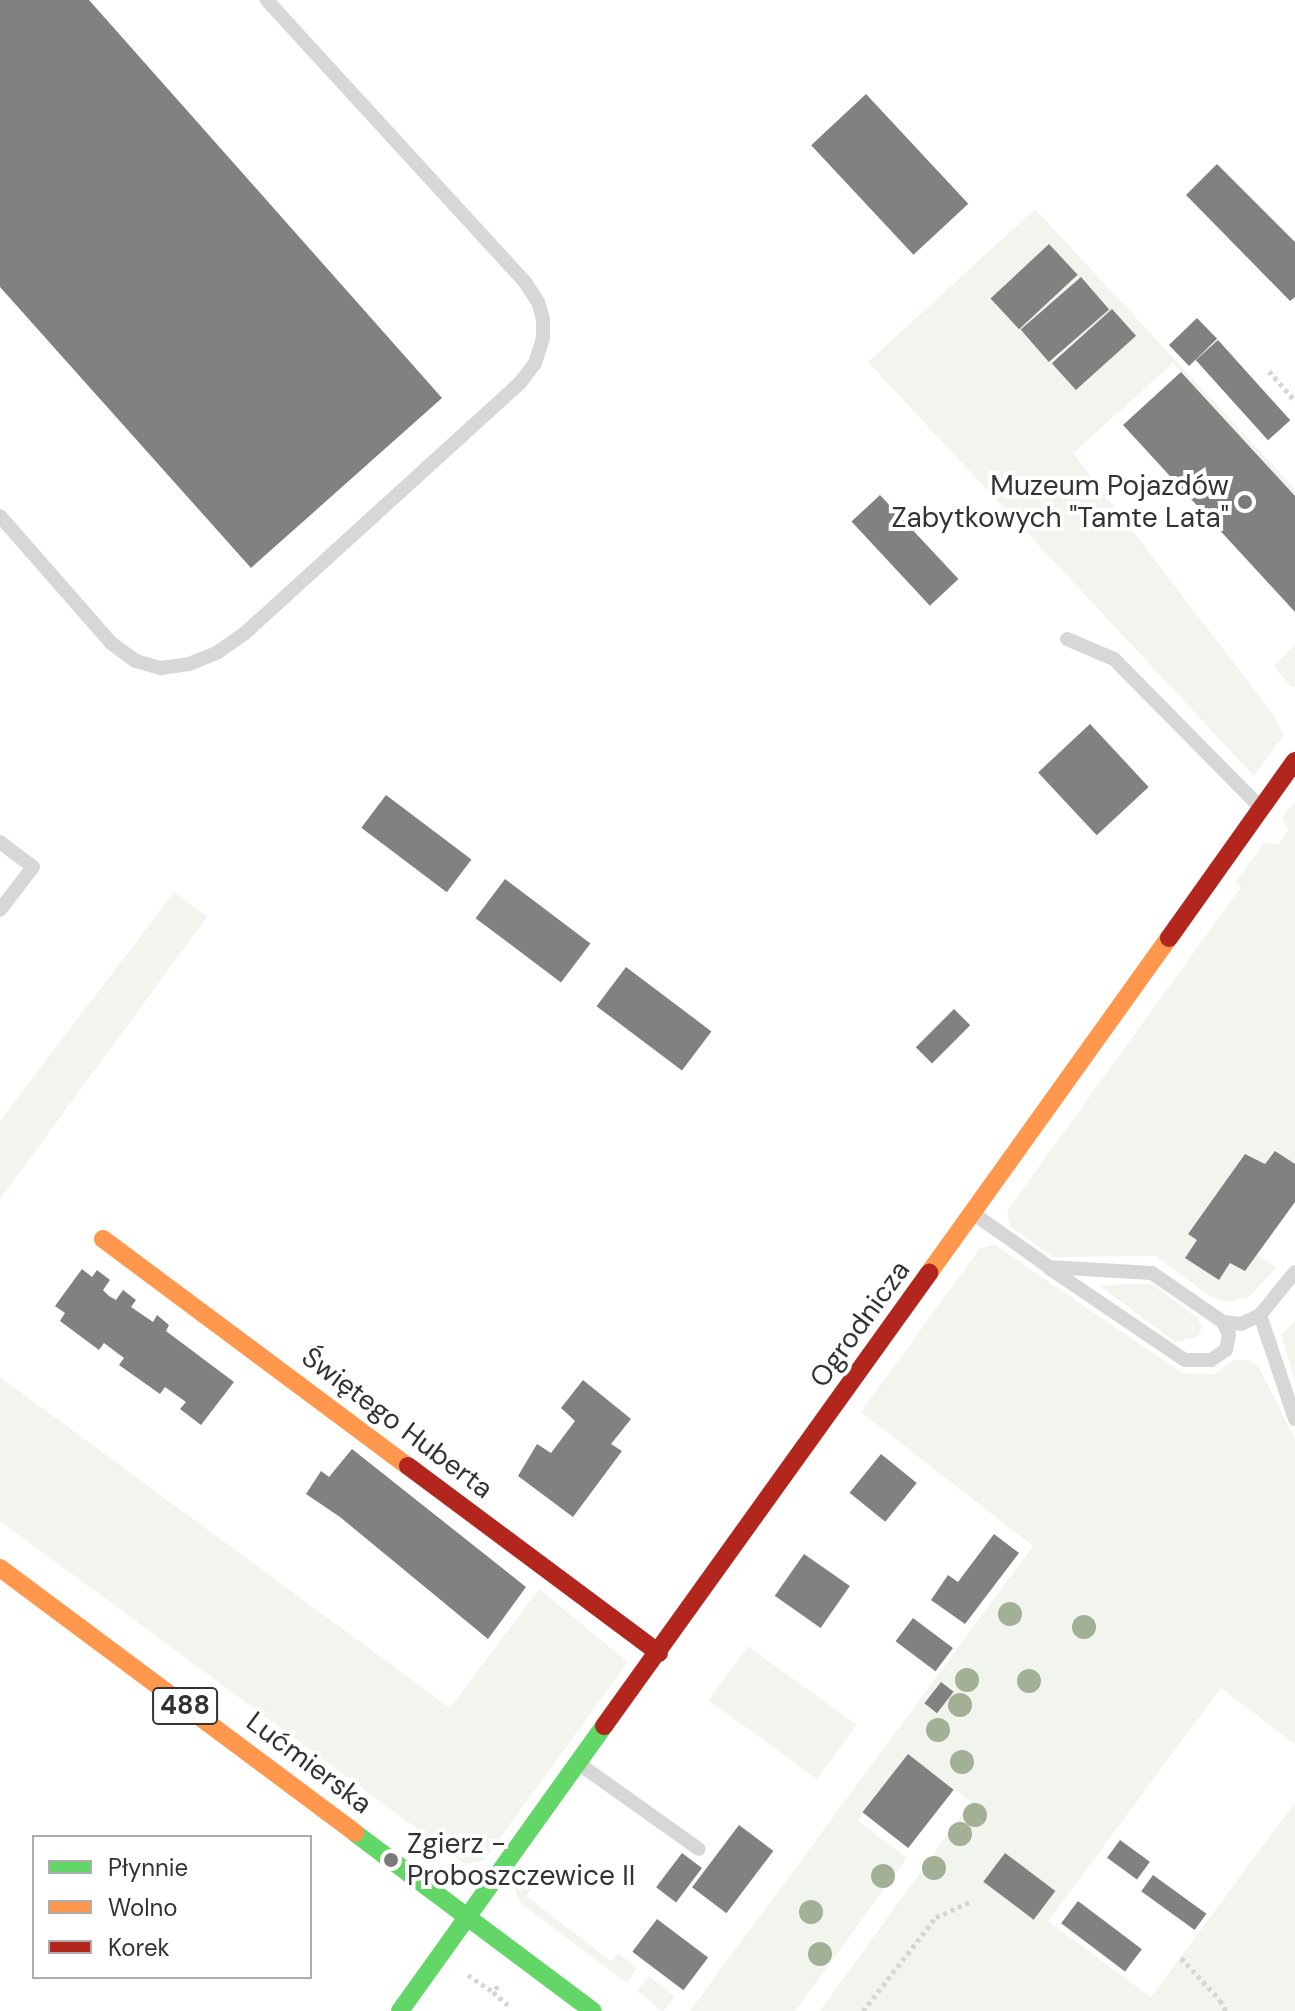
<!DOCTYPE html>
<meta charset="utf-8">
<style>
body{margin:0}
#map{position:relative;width:1295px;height:2011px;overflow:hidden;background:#fff;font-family:"DM Sans",sans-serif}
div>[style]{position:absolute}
.green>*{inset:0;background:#f1f5ed;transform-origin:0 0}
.building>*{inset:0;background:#818181;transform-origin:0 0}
.path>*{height:5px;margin-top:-2.5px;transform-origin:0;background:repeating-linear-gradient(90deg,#d6d6d6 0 4px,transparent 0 8px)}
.lane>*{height:14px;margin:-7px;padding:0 7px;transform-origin:7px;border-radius:7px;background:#d7d7d7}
.fast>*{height:18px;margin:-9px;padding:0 9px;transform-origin:9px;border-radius:9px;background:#63d668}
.slow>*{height:18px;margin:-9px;padding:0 9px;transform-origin:9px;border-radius:9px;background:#ff974d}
.jam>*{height:18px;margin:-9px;padding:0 9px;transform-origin:9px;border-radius:9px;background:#b3261e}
.trees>*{width:24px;height:24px;margin:-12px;border-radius:50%;background:#a2b095}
.dots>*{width:22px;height:22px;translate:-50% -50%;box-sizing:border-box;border:4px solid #fff;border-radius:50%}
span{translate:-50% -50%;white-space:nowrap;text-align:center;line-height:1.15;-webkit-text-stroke:8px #fff;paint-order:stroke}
.shield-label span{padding:2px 6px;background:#fff;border:2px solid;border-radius:6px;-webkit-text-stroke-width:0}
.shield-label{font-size:26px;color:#333;font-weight:700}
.poi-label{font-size:28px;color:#333}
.right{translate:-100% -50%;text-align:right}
.left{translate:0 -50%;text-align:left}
.street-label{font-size:28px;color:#333}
.legend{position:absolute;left:32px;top:1835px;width:280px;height:144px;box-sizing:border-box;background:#fff;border:2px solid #adadad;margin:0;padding:10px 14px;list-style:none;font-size:24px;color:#333}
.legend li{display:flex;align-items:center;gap:16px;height:40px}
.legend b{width:40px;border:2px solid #adadad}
</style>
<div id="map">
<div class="green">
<div style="clip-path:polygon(1035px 209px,1295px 489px,1295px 496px,1173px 363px,1073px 453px,1272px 713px,1284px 735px,1254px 776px,868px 362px)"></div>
<div style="clip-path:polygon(1295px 645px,1295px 687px,1291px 687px,1274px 666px)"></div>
<div style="clip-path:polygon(1295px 801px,1295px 1164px,1265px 1164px,1245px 1154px,1188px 1233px,1245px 1271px,1257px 1254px,1276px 1268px,1250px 1296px,1228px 1302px,1210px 1296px,1156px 1256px,1053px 1257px,1010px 1226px,1007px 1211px,1241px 887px,1235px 882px,1264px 843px,1279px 844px,1288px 830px,1282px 818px)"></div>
<div style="clip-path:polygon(174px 892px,207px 917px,0 1199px,0 1121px)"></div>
<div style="clip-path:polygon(995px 1245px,1182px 1373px,1215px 1374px,1234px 1360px,1250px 1360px,1259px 1368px,1295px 1439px,1295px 1744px,1221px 1688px,1048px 1921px,1151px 1997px,1295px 1803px,1295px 2011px,820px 2011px,971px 1802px,908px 1754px,858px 1821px,907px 1858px,795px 2011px,690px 2011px,1033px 1546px,861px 1412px,980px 1248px)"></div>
<div style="clip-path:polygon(1152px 1284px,1196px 1317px,1202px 1326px,1198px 1337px,1175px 1342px,1099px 1285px)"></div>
<div style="clip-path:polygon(1295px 1320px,1295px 1381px,1281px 1335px)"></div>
<div style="clip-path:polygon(0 1377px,450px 1708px,539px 1589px,628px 1662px,484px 1860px,465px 1864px,0 1521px)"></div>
<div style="left:748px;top:1646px;width:134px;height:67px;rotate:36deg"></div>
<div style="clip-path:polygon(526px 1875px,536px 1883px,526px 1896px,611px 1961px,618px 1953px,637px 1968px,627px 1983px,520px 1903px,515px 1889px)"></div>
<div style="left:649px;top:1976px;width:33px;height:19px;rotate:39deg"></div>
</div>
<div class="building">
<div style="clip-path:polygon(0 0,89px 0,442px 398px,251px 568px,0 287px)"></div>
<div style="left:866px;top:94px;width:150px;height:75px;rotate:47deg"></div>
<div style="clip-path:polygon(1217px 164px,1295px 242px,1295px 297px,1290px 301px,1186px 195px)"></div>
<div style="left:1049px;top:244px;width:42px;height:80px;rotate:47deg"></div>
<div style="left:1081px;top:277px;width:43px;height:80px;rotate:49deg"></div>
<div style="left:1112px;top:309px;width:36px;height:81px;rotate:48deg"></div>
<div style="left:1197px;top:318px;width:29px;height:39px;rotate:46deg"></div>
<div style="left:1218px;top:340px;width:108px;height:30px;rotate:48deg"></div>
<div style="clip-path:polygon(1181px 372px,1295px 496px,1295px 612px,1123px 425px)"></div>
<div style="left:880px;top:495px;width:115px;height:39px;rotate:47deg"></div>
<div style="left:1090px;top:724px;width:86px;height:71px;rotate:47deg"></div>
<div style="left:386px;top:795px;width:107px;height:41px;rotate:37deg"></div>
<div style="left:505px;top:879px;width:107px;height:49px;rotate:37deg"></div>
<div style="left:626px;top:967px;width:107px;height:49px;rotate:37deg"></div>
<div style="left:954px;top:1009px;width:23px;height:54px;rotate:45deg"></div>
<div style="clip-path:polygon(1275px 1151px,1295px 1164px,1295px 1202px,1245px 1271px,1230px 1263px,1219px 1280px,1185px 1258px,1197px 1240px,1188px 1234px,1245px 1154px,1265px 1164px)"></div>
<div style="clip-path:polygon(82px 1269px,92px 1277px,97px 1270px,110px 1280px,103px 1290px,109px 1296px,116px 1300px,123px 1290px,136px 1300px,131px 1307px,153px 1322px,157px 1315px,169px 1325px,166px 1331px,234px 1382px,201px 1425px,180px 1409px,186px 1402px,165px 1387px,160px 1394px,119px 1365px,124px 1358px,104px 1343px,99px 1350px,60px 1321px,65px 1313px,55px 1306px)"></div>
<div style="clip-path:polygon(583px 1380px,631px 1419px,611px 1444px,622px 1451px,573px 1517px,518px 1476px,537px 1444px,551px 1453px,575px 1421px,561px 1408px)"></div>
<div style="clip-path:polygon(352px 1449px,526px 1587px,488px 1639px,340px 1517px,306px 1494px,321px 1471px,329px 1477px)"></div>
<div style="left:881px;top:1454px;width:46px;height:50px;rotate:39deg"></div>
<div style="clip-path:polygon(994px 1534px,1019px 1553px,965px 1624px,931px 1600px,948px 1575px,958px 1582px)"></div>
<div style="left:804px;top:1554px;width:56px;height:51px;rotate:35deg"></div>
<div style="left:913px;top:1618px;width:50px;height:29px;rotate:37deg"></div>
<div style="left:941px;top:1682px;width:16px;height:27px;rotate:38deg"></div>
<div style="left:908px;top:1754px;width:58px;height:74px;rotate:38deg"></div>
<div style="left:739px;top:1825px;width:43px;height:78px;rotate:37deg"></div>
<div style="left:1120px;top:1840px;width:37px;height:22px;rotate:36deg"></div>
<div style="left:682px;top:1853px;width:25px;height:43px;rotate:37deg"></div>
<div style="left:1005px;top:1853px;width:63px;height:36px;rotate:37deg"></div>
<div style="left:1153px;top:1875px;width:66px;height:20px;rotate:36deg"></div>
<div style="left:1078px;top:1901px;width:80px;height:28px;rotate:37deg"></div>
<div style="left:657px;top:1919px;width:64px;height:41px;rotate:37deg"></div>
</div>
<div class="path">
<div style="left:1269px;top:371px;width:40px;rotate:49deg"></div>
<div style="left:1181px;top:1958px;width:57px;rotate:47.1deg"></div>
<div style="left:1220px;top:2000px;width:13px;rotate:61deg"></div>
<div style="left:468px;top:1975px;width:30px;rotate:34deg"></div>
<div style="left:498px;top:1986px;width:8px;rotate:130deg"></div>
<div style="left:493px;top:1992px;width:23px;rotate:41deg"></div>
<div style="left:863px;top:2011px;width:119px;rotate:-52.2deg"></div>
<div style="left:936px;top:1917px;width:37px;rotate:-24deg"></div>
</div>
<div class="lane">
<div style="left:0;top:516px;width:169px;rotate:48.8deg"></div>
<div style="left:111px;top:643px;width:31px;rotate:36deg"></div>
<div style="left:136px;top:661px;width:26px;rotate:16deg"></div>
<div style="left:161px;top:668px;width:28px;rotate:-8deg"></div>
<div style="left:189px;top:664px;width:31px;rotate:-22deg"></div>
<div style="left:218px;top:652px;width:32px;rotate:-35deg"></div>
<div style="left:244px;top:634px;width:373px;rotate:-42.3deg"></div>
<div style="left:520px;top:383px;width:25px;rotate:-53deg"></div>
<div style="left:535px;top:363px;width:26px;rotate:-72deg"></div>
<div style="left:543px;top:338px;width:19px;rotate:-90deg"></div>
<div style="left:543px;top:319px;width:18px;rotate:-106deg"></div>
<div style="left:538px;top:302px;width:24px;rotate:-123deg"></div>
<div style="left:525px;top:282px;width:382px;rotate:-132.5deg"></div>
<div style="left:1067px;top:639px;width:51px;rotate:23.1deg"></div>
<div style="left:1114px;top:659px;width:204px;rotate:45.4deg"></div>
<div style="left:0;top:842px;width:41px;rotate:37.1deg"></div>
<div style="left:33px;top:867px;width:54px;rotate:127.5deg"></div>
<div style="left:974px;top:1214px;width:92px;rotate:35.2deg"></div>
<div style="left:1049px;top:1267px;width:103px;rotate:3.3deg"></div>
<div style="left:1152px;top:1273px;width:86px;rotate:34.6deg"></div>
<div style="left:1223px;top:1322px;width:18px;rotate:6deg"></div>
<div style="left:1241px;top:1324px;width:21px;rotate:-25deg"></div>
<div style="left:1260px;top:1315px;width:55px;rotate:-50.9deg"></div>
<div style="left:1049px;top:1268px;width:164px;rotate:34.1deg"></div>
<div style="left:1185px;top:1360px;width:26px"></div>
<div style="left:1211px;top:1360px;width:18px;rotate:-34deg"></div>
<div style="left:1226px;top:1350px;width:16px;rotate:-79deg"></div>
<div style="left:1229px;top:1334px;width:13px;rotate:-117deg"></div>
<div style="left:1260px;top:1315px;width:110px;rotate:71.4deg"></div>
<div style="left:582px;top:1766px;width:143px;rotate:35.4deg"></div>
</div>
<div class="fast">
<div style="left:355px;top:1833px;width:297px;rotate:36.8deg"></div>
<div style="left:400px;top:2011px;width:350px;rotate:-54.4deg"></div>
</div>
<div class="slow">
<div style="left:103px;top:1239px;width:380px;rotate:36.7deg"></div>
<div style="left:929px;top:1273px;width:412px;rotate:-54.4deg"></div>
<div style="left:0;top:1568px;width:443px;rotate:36.7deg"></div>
</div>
<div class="jam">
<div style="left:1169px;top:938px;width:217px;rotate:-54.6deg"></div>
<div style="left:408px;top:1466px;width:313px;rotate:36.7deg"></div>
<div style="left:604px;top:1726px;width:558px;rotate:-54.34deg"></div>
</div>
<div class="trees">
<div style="left:1010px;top:1614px"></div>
<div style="left:1084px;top:1627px"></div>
<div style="left:967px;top:1680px"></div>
<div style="left:1029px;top:1681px"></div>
<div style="left:960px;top:1705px"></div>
<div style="left:938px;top:1730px"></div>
<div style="left:962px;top:1762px"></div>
<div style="left:975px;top:1815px"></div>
<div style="left:960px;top:1834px"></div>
<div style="left:934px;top:1868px"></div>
<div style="left:883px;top:1876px"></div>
<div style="left:811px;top:1912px"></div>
<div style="left:820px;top:1954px"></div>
</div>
<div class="dots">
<div style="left:1245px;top:502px;background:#7a7a7a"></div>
<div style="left:391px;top:1860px;background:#7a7a7a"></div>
</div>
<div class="shield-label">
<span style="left:185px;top:1706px">488</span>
</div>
<div class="poi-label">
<span class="right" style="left:1229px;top:502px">Muzeum Pojazdów<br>Zabytkowych "Tamte Lata"</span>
<span class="left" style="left:407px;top:1860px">Zgierz -<br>Proboszczewice II</span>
</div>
<div class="street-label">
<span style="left:860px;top:1324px;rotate:-54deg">Ogrodnicza</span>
<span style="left:397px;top:1423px;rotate:37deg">Świętego Huberta</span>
<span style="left:309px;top:1763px;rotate:37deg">Lućmierska</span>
</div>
<ul class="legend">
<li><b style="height:10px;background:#63d668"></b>Płynnie</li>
<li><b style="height:10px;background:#ff974d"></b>Wolno</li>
<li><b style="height:10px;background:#b3261e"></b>Korek</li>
</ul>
</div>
